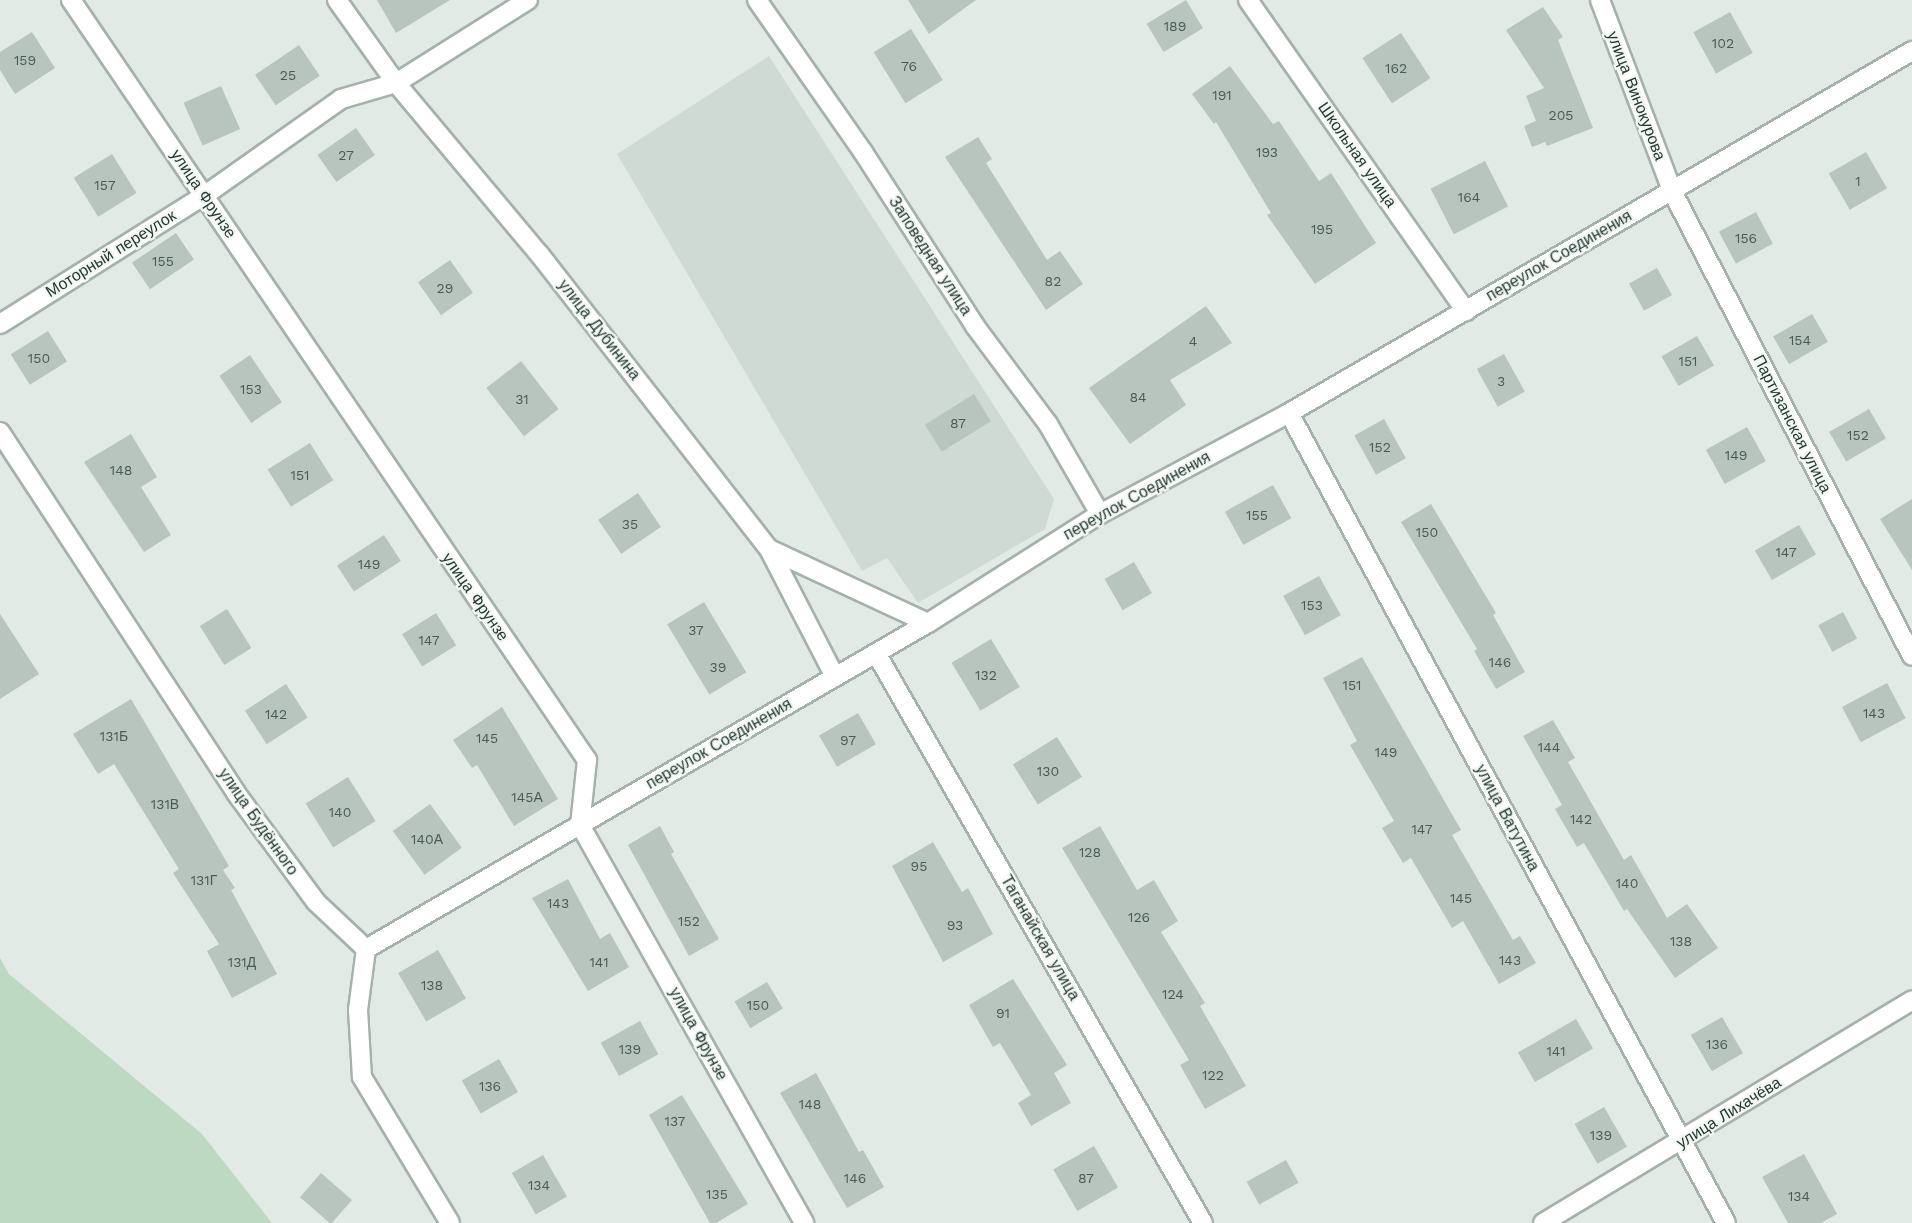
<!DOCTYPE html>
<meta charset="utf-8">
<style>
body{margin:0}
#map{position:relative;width:1912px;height:1223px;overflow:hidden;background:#e2eae5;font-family:"Work Sans",sans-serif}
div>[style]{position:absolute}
.built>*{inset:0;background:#d0dad4}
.green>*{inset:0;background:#bdd9c1}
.building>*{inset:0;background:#b7c5be;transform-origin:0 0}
.roads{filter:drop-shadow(2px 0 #a5b1ab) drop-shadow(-2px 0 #a5b1ab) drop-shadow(0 2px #a5b1ab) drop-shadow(0 -2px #a5b1ab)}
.street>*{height:18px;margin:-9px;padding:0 9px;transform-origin:9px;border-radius:9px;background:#fff}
span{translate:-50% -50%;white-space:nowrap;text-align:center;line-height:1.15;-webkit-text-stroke:4.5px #f2f7f4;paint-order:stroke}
.number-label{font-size:14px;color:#495c54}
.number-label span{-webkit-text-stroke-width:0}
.street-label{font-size:16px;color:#243931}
</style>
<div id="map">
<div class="built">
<div style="clip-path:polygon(769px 56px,1054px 499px,1045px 529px,918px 603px,887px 558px,862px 571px,617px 154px)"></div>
</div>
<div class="green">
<div style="clip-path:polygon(0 958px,9px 974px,202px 1134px,272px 1223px,0 1223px)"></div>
</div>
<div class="building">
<div style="clip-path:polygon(377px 0,450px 0,396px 33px)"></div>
<div style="clip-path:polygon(908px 0,976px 0,929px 34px)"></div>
<div style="left:1186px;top:0;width:33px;height:46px;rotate:59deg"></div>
<div style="clip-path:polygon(1543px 7px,1563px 37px,1558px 40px,1593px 128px,1547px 146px,1545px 142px,1532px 147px,1524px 126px,1536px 121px,1526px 96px,1544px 88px,1506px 30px)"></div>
<div style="left:1730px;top:12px;width:47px;height:42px;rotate:61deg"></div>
<div style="left:911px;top:29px;width:60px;height:44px;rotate:58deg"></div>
<div style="clip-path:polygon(32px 32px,55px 68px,15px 94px,0 70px,0 52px)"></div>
<div style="left:1401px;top:33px;width:54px;height:46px;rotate:57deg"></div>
<div style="left:299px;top:45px;width:37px;height:53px;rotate:56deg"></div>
<div style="clip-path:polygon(1230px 66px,1273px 124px,1279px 121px,1319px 181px,1331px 173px,1376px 243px,1315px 284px,1267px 215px,1271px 213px,1216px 122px,1214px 124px,1192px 94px)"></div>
<div style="left:221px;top:86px;width:47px;height:41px;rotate:66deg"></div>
<div style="left:356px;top:128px;width:33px;height:47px;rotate:55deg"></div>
<div style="clip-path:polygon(978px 137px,992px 159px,986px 163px,1047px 260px,1060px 251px,1083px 284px,1046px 310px,945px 157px)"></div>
<div style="left:1866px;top:152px;width:42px;height:43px;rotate:60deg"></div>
<div style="left:112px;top:154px;width:46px;height:45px;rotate:58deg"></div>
<div style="left:1485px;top:161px;width:51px;height:61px;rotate:63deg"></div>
<div style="left:1756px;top:212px;width:36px;height:42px;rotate:62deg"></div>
<div style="left:176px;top:233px;width:32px;height:53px;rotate:56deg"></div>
<div style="left:450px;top:260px;width:40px;height:39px;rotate:55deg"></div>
<div style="left:1657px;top:268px;width:31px;height:32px;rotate:61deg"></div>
<div style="clip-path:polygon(1206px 306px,1232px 343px,1170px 380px,1186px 405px,1130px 444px,1089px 388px)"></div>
<div style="left:1812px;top:314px;width:32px;height:45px;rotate:60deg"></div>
<div style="left:48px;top:331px;width:36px;height:44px;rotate:58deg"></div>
<div style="left:1697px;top:336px;width:34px;height:41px;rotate:60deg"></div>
<div style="left:1504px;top:354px;width:43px;height:31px;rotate:61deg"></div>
<div style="left:250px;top:355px;width:57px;height:37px;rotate:56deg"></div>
<div style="left:521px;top:361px;width:61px;height:44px;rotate:52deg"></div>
<div style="left:974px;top:394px;width:32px;height:58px;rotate:58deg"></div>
<div style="left:1869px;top:409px;width:34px;height:46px;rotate:60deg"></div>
<div style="left:1384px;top:419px;width:45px;height:34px;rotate:61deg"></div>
<div style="left:1747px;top:427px;width:39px;height:47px;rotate:61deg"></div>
<div style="clip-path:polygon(131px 434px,157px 477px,141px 487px,171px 535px,144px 552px,84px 462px)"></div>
<div style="left:310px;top:443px;width:44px;height:50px;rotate:58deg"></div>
<div style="left:1273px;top:485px;width:38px;height:55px;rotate:61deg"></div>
<div style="left:638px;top:493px;width:41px;height:48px;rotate:56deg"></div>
<div style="clip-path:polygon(1912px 499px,1912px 570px,1880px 519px)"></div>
<div style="clip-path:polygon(1431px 504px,1496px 613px,1493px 615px,1525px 672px,1496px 689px,1474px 651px,1477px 649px,1401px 522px)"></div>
<div style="left:1799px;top:525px;width:34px;height:51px;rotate:60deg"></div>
<div style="left:384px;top:535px;width:31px;height:56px;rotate:57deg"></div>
<div style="left:1134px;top:562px;width:36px;height:34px;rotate:60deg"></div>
<div style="left:1319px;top:576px;width:45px;height:41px;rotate:61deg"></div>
<div style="left:704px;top:602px;width:82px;height:43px;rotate:59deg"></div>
<div style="left:227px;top:609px;width:46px;height:32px;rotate:58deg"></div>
<div style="left:1843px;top:612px;width:30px;height:28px;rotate:62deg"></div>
<div style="left:436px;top:613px;width:38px;height:40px;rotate:58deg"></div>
<div style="clip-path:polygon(0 614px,39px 674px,0 699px)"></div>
<div style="left:991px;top:639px;width:56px;height:46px;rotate:59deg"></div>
<div style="clip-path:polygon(1362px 657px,1461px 830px,1452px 835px,1513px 940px,1520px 936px,1536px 963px,1499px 984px,1463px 921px,1452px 928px,1411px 858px,1403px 863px,1382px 828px,1394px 821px,1350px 745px,1357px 741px,1323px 678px)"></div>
<div style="left:1887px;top:683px;width:40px;height:51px;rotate:62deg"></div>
<div style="left:286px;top:684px;width:40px;height:49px;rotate:57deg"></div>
<div style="clip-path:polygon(131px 699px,229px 866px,223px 870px,235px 888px,231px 890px,277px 974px,232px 998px,207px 951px,219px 944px,173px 873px,179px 869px,114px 764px,98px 774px,73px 734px)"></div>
<div style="clip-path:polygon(502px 707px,558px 799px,514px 826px,477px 765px,472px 768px,453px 740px)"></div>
<div style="left:858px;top:713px;width:36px;height:45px;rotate:60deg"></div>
<div style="clip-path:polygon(1553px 720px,1575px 758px,1568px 762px,1624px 860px,1631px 855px,1667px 918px,1687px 904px,1718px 948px,1675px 978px,1627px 909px,1624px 911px,1584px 843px,1577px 847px,1555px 809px,1562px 805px,1523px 736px)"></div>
<div style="left:1057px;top:737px;width:47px;height:52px;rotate:58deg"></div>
<div style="left:348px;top:777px;width:52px;height:50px;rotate:58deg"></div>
<div style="left:430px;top:804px;width:54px;height:46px;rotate:54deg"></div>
<div style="clip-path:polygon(660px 826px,674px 852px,671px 854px,719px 939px,689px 956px,628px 845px)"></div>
<div style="clip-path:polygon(1100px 826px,1137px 890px,1154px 880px,1178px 921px,1161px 932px,1205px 1003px,1200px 1006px,1246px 1086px,1205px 1109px,1180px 1065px,1189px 1060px,1062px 848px)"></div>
<div style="clip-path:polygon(933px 842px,962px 892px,968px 888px,993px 934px,943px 962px,892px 866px)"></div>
<div style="clip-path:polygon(568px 879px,600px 939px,610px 933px,629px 967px,588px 991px,532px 898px)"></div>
<div style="left:438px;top:950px;width:56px;height:46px;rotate:60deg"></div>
<div style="clip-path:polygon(1013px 979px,1067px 1065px,1054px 1073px,1071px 1103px,1031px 1126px,1018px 1103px,1031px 1095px,1000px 1043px,993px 1047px,969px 1005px)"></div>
<div style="left:767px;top:982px;width:31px;height:38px;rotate:59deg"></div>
<div style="left:1722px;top:1017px;width:42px;height:36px;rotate:60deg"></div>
<div style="left:1576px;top:1019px;width:34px;height:67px;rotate:60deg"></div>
<div style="left:640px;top:1021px;width:38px;height:45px;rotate:61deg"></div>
<div style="left:499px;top:1059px;width:38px;height:43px;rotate:60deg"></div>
<div style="clip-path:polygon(816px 1073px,859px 1152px,863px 1150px,884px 1187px,847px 1208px,780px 1093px)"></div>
<div style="clip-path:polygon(682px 1095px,748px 1204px,716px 1223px,710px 1223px,649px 1115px)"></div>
<div style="left:1604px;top:1107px;width:46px;height:34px;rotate:60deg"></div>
<div style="left:1094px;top:1146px;width:48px;height:47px;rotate:60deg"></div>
<div style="clip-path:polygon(1804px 1154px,1837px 1214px,1821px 1223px,1788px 1223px,1762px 1177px)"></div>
<div style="left:543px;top:1155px;width:48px;height:36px;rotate:60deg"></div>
<div style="left:1286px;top:1160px;width:26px;height:45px;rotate:61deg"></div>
<div style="left:321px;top:1173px;width:41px;height:32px;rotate:41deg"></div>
</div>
<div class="roads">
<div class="street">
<div style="left:71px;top:0;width:919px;rotate:55.83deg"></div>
<div style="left:587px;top:760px;width:65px;rotate:96.1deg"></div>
<div style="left:580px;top:825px;width:457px;rotate:60.6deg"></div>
<div style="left:337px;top:0;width:102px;rotate:54.6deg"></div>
<div style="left:396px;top:83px;width:224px;rotate:50.1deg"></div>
<div style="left:540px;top:255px;width:373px;rotate:52.1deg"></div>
<div style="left:769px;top:549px;width:144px;rotate:62.7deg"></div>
<div style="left:757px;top:0;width:185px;rotate:55.1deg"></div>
<div style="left:863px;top:152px;width:207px;rotate:57.2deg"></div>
<div style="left:975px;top:326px;width:122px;rotate:53.3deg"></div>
<div style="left:1048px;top:424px;width:104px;rotate:60deg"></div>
<div style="left:1248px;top:0;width:380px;rotate:55deg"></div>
<div style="left:1600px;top:0;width:204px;rotate:69.3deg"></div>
<div style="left:1672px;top:191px;width:523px;rotate:62.7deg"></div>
<div style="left:0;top:324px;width:242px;rotate:-32.2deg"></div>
<div style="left:205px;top:195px;width:166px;rotate:-35.2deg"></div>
<div style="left:341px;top:99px;width:57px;rotate:-16.2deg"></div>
<div style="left:396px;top:83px;width:156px;rotate:-32.2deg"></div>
<div style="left:1289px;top:413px;width:920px;rotate:61.65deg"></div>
<div style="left:0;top:432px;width:431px;rotate:56.8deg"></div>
<div style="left:236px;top:793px;width:135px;rotate:53.7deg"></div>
<div style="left:316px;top:902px;width:69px;rotate:43.2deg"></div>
<div style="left:366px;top:949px;width:62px;rotate:97.5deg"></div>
<div style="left:358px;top:1010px;width:67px;rotate:86.6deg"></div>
<div style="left:362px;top:1077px;width:170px;rotate:58.9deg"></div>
<div style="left:769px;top:549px;width:175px;rotate:25deg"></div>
<div style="left:876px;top:653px;width:657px;rotate:60.16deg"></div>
<div style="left:366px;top:949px;width:650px;rotate:-30.12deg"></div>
<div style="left:928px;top:623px;width:204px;rotate:-32.4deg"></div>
<div style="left:1100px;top:514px;width:214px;rotate:-28.1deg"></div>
<div style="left:1289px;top:413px;width:721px;rotate:-30.16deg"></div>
<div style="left:1543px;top:1223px;width:431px;rotate:-31.1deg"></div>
</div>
</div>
<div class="number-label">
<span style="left:1175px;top:26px">189</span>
<span style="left:1723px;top:43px">102</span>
<span style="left:25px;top:60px">159</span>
<span style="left:909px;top:66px">76</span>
<span style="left:1396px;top:68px">162</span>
<span style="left:288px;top:75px">25</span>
<span style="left:1222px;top:95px">191</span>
<span style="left:1561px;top:115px">205</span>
<span style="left:1267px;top:152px">193</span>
<span style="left:346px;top:155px">27</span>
<span style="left:1858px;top:181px">1</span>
<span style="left:105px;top:185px">157</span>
<span style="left:1469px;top:197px">164</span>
<span style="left:1322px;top:229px">195</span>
<span style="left:1746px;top:238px">156</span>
<span style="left:163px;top:261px">155</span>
<span style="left:1053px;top:281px">82</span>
<span style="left:445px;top:288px">29</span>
<span style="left:1800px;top:340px">154</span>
<span style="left:1193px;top:341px">4</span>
<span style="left:39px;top:358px">150</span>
<span style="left:1688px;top:361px">151</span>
<span style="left:1501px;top:381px">3</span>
<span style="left:251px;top:389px">153</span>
<span style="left:1138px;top:397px">84</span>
<span style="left:522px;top:399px">31</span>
<span style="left:958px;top:423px">87</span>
<span style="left:1858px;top:435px">152</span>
<span style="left:1380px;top:447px">152</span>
<span style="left:1736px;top:455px">149</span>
<span style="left:121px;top:470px">148</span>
<span style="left:300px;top:475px">151</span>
<span style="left:1257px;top:515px">155</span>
<span style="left:630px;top:524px">35</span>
<span style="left:1427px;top:532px">150</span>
<span style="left:1786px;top:552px">147</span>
<span style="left:369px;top:564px">149</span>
<span style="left:1312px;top:605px">153</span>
<span style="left:696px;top:630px">37</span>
<span style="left:429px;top:640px">147</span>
<span style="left:1500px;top:662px">146</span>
<span style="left:718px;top:667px">39</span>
<span style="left:986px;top:675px">132</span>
<span style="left:1352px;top:685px">151</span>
<span style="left:1874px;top:713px">143</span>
<span style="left:276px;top:714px">142</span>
<span style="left:114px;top:736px">131Б</span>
<span style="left:487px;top:738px">145</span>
<span style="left:848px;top:740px">97</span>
<span style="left:1549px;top:747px">144</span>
<span style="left:1386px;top:752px">149</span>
<span style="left:1048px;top:771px">130</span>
<span style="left:527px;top:797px">145А</span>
<span style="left:165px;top:804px">131В</span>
<span style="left:340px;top:812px">140</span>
<span style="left:1581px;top:819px">142</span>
<span style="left:1422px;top:829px">147</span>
<span style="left:427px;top:839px">140А</span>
<span style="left:1090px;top:852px">128</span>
<span style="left:919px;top:866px">95</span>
<span style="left:204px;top:880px">131Г</span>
<span style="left:1627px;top:883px">140</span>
<span style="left:1461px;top:898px">145</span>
<span style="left:558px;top:903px">143</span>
<span style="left:1139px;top:917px">126</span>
<span style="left:689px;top:921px">152</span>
<span style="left:955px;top:925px">93</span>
<span style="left:1681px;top:941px">138</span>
<span style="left:1510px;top:960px">143</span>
<span style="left:242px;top:962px">131Д</span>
<span style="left:599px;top:962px">141</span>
<span style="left:432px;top:985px">138</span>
<span style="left:1173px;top:994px">124</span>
<span style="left:758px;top:1005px">150</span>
<span style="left:1003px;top:1013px">91</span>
<span style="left:1717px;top:1044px">136</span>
<span style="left:630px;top:1049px">139</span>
<span style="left:1556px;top:1051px">141</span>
<span style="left:1213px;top:1075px">122</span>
<span style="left:490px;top:1086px">136</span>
<span style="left:810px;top:1104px">148</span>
<span style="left:675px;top:1121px">137</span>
<span style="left:1601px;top:1135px">139</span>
<span style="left:855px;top:1178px">146</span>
<span style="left:1086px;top:1178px">87</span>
<span style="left:539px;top:1185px">134</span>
<span style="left:717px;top:1194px">135</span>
<span style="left:1799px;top:1196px">134</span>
</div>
<div class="street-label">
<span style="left:1636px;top:96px;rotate:69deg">улица Винокурова</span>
<span style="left:1357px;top:155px;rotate:55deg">Школьная улица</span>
<span style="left:203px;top:194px;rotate:56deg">улица Фрунзе</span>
<span style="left:111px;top:254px;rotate:-32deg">Моторный переулок</span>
<span style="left:930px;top:256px;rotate:57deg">Заповедная улица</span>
<span style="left:1559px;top:256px;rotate:-30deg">переулок Соединения</span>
<span style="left:599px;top:330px;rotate:52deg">улица Дубинина</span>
<span style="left:1792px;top:424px;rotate:63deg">Партизанская улица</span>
<span style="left:1137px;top:496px;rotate:-29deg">переулок Соединения</span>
<span style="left:475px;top:597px;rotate:55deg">улица Фрунзе</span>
<span style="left:719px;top:744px;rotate:-30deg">переулок Соединения</span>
<span style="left:1507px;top:818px;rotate:62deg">улица Ватутина</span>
<span style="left:258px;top:822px;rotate:55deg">улица Будённого</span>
<span style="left:1040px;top:938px;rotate:60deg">Таганайская улица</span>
<span style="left:698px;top:1034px;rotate:61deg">улица Фрунзе</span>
<span style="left:1729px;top:1113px;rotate:-32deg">улица Лихачёва</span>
</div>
</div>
